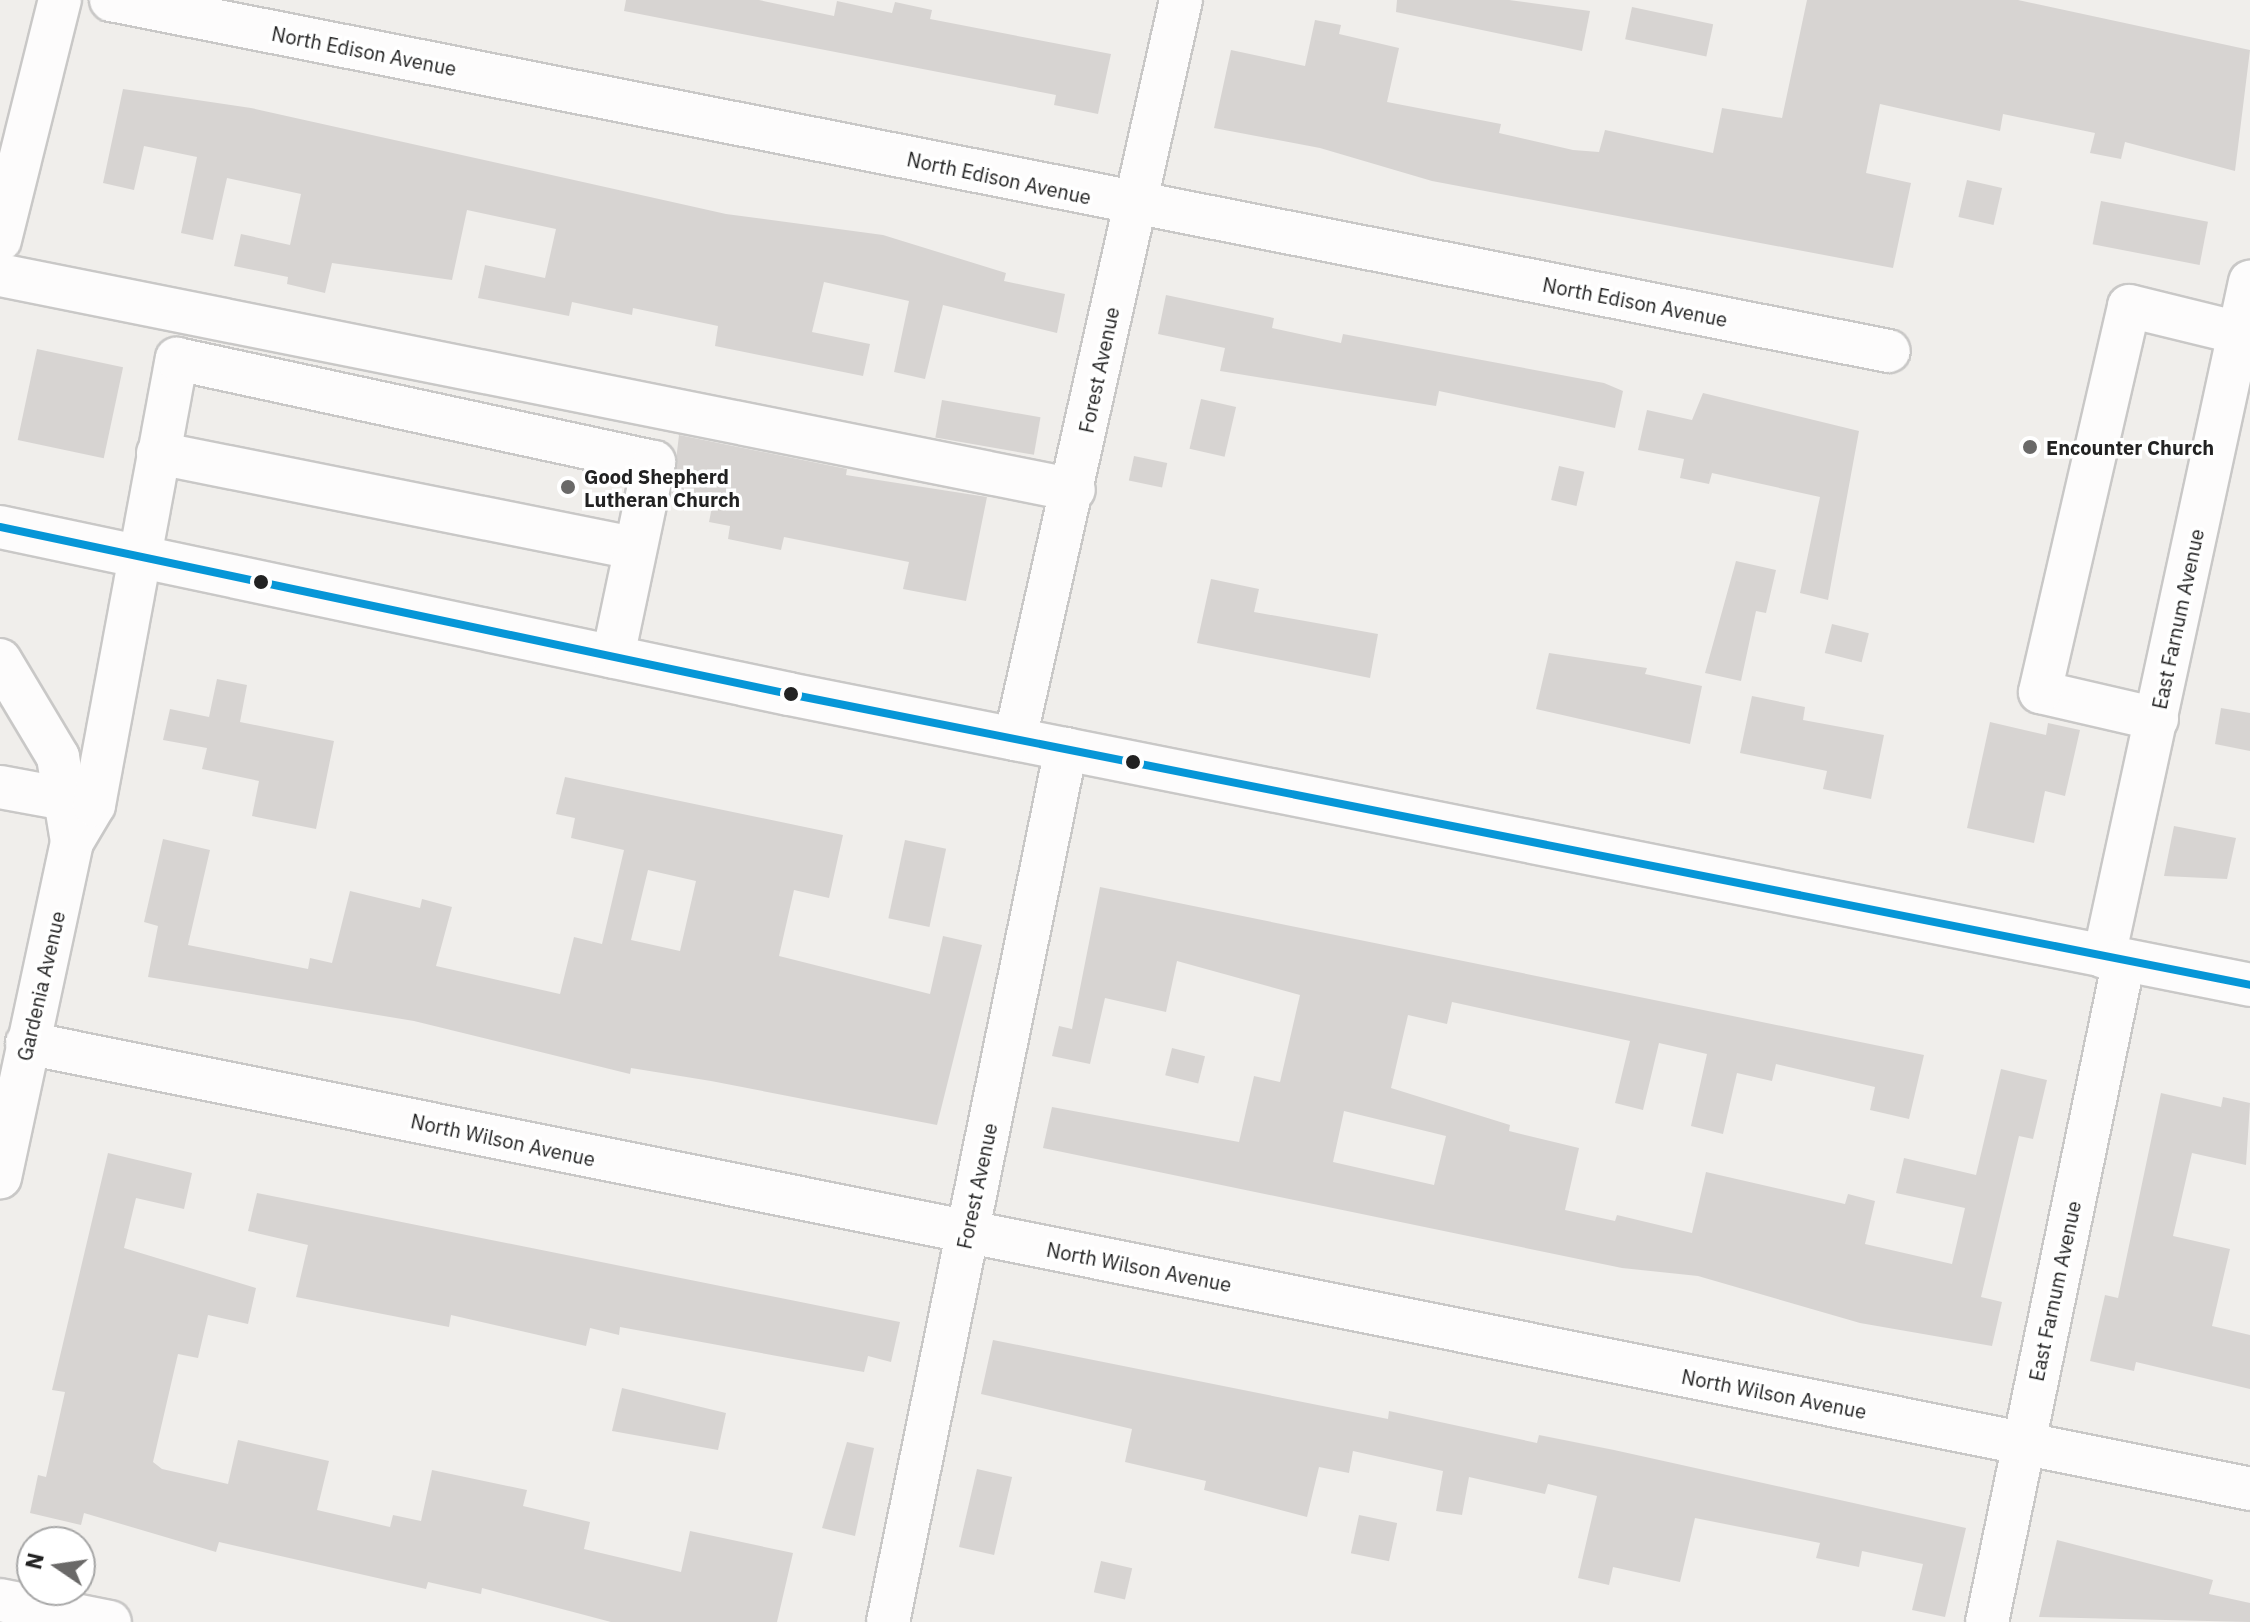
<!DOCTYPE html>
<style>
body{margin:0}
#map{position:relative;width:2250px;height:1622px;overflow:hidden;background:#f0eeeb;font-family:"IBM Plex Sans",sans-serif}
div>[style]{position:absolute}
.building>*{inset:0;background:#d7d4d2;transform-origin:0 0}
.roads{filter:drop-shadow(2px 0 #c9c8c7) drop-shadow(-2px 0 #c9c8c7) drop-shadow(0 2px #c9c8c7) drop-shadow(0 -2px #c9c8c7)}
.minor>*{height:42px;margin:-21px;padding:0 21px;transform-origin:21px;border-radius:21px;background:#fdfcfc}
.bus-1>*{height:8px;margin:-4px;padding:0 4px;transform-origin:4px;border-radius:4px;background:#0696d7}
.dots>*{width:22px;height:22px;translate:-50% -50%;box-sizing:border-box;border:4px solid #fff;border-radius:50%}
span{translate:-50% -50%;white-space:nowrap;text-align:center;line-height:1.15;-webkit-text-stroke:7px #fff;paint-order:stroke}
.street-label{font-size:20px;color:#222}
.poi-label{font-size:20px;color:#222;font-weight:700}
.left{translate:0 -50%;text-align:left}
.north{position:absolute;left:16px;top:1526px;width:80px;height:80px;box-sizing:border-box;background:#fff;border:2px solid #a7a7a7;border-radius:50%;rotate:283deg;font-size:22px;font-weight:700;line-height:32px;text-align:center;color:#222}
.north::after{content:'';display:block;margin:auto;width:28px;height:36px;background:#6a6968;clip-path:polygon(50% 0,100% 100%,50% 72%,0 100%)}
</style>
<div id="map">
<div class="building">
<div style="clip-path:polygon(626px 0,759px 0,834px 16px,837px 1px,892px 13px,895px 2px,932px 10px,930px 19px,1111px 54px,1098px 114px,1054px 105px,1056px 95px,624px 11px)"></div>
<div style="clip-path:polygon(1397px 0,1509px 0,1590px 11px,1582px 51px,1396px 12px)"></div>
<div style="clip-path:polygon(1807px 0,2018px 0,2250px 50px,2235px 171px,2125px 142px,2121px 159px,2090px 153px,2095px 133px,2003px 114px,2000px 131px,1880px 104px,1866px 173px,1911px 183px,1893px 268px,1432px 181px,1320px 148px,1214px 128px,1231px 50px,1305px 66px,1315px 20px,1341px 25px,1339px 34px,1399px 48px,1387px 102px,1501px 124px,1499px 133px,1573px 150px,1599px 152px,1605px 130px,1713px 153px,1722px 108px,1782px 118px)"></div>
<div style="left:1632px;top:7px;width:83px;height:33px;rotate:12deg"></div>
<div style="clip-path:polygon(123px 89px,251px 108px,726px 214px,883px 235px,1006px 273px,1004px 281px,1065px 294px,1057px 333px,943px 305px,925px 379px,894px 372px,909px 301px,824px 282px,812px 332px,870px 344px,863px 376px,715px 346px,718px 326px,633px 308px,632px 315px,572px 302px,569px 316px,509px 304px,478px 298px,485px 265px,545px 278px,556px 229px,467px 210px,452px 280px,332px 263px,325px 293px,287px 284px,288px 277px,234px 266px,241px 234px,290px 245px,301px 194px,227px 178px,213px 240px,181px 233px,197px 157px,144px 146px,134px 190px,103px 183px)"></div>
<div style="left:1967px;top:180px;width:36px;height:38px;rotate:13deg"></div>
<div style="left:2101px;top:201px;width:109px;height:44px;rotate:11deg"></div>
<div style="clip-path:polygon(1166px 295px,1274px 318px,1272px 328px,1341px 343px,1343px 334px,1604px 383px,1623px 391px,1615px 428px,1439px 391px,1436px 406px,1220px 371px,1225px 348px,1158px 334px)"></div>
<div style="left:37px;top:349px;width:88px;height:93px;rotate:12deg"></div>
<div style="clip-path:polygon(1703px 393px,1859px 431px,1828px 600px,1800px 593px,1820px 497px,1712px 473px,1709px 484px,1680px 478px,1684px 459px,1638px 450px,1647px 410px,1692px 420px)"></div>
<div style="left:1201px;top:399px;width:36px;height:51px;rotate:13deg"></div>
<div style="left:942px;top:400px;width:100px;height:38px;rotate:10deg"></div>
<div style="clip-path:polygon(679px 435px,847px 469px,846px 475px,987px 497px,966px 601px,903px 589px,909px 562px,784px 537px,781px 550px,728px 539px,730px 526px,709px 522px,713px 502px,672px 494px)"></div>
<div style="left:1134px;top:456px;width:34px;height:25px;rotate:12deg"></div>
<div style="left:1559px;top:466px;width:26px;height:35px;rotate:13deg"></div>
<div style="clip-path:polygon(1736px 561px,1776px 570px,1766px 613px,1756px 611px,1741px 681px,1705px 673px)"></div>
<div style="clip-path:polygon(1211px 579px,1259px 589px,1254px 612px,1378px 634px,1370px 678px,1197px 643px)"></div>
<div style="left:1832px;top:624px;width:38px;height:30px;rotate:14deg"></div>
<div style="clip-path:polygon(1549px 653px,1647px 668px,1645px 674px,1702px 686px,1690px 744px,1536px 709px)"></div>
<div style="clip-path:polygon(217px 679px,247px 685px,240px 722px,334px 741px,316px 829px,252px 816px,259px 781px,202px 769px,207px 748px,163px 740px,170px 709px,209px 717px)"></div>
<div style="clip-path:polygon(1752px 696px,1805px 707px,1803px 720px,1884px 735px,1871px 799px,1823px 789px,1827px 771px,1740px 753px)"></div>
<div style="clip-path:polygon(2221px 708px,2250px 713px,2250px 751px,2215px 744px)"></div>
<div style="clip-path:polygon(1990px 722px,2046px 735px,2048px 723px,2080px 730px,2065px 796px,2045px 791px,2034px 843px,1967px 828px)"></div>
<div style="clip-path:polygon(evenodd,565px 777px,843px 835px,829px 898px,794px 890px,779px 956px,930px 994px,943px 936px,982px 945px,937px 1125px,711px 1081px,631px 1068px,630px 1074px,414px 1021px,148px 977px,158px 926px,144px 922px,163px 839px,210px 850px,188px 945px,308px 969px,310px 958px,332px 963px,350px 891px,420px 908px,422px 899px,452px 907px,436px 966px,560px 994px,574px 937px,602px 944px,624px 850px,571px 838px,575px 818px,556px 814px,565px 777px,648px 870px,696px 881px,680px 951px,631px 940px,648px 870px)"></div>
<div style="clip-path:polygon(2174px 826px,2236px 838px,2227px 879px,2164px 876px)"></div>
<div style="left:905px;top:840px;width:42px;height:80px;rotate:12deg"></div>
<div style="clip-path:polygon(evenodd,1100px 887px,1924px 1055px,1909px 1119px,1870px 1110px,1875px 1087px,1776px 1064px,1772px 1081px,1737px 1073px,1723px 1134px,1691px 1126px,1707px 1054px,1659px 1043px,1643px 1110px,1615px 1103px,1630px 1041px,1452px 1002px,1447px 1024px,1408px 1015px,1391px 1088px,1510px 1125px,1509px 1131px,1579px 1148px,1565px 1210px,1615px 1221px,1617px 1215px,1692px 1233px,1706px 1172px,1845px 1204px,1848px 1194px,1875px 1201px,1865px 1244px,1952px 1264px,1965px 1208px,1896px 1193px,1904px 1158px,1976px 1175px,2001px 1069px,2047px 1080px,2033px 1139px,2019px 1136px,1981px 1297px,2002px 1302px,1992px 1346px,1860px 1323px,1698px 1276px,1622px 1268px,1043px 1148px,1052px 1107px,1239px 1142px,1254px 1076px,1280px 1082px,1300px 995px,1177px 961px,1166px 1012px,1105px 998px,1090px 1064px,1052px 1056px,1059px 1026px,1072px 1029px,1100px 887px,1344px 1111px,1446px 1136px,1434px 1185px,1333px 1162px,1344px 1111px)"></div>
<div style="left:1172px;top:1048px;width:34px;height:28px;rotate:14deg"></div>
<div style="clip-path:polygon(2161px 1093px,2221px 1107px,2223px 1097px,2250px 1103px,2246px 1165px,2192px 1153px,2173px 1236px,2230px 1249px,2212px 1326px,2250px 1335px,2250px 1389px,2136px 1362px,2134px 1371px,2090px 1361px,2105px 1295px,2118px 1298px)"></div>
<div style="clip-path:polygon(108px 1153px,192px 1173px,184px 1209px,136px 1198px,124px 1248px,256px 1288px,248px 1324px,208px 1315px,198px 1358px,178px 1354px,153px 1462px,162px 1469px,228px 1484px,238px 1440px,329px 1461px,317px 1510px,390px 1527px,393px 1515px,421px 1521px,432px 1470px,527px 1490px,523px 1506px,590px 1522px,584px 1549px,681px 1572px,690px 1531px,793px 1553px,777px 1622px,611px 1622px,482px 1588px,481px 1594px,428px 1582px,426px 1589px,219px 1542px,216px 1552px,84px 1513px,81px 1525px,30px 1513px,38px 1475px,46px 1477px,65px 1392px,52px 1390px)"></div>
<div style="clip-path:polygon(257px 1193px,900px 1322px,891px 1362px,868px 1356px,864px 1372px,620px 1327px,619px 1335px,590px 1328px,586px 1346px,451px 1315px,449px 1327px,296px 1297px,308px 1245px,248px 1231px)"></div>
<div style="clip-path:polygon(993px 1340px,1388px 1419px,1389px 1411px,1537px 1443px,1539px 1435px,1614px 1450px,1966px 1528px,1945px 1617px,1912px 1610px,1923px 1564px,1862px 1551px,1859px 1567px,1816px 1558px,1820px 1543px,1695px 1518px,1680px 1582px,1613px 1567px,1609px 1585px,1578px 1578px,1597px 1496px,1548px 1484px,1545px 1494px,1469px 1477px,1462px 1515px,1436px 1511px,1443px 1471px,1353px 1451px,1349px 1473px,1319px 1467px,1307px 1517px,1204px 1490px,1206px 1481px,1125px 1462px,1132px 1429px,981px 1394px)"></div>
<div style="clip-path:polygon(622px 1388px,726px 1413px,718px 1450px,612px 1431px)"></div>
<div style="clip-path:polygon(847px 1442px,874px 1448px,855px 1536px,822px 1528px)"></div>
<div style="left:977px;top:1469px;width:36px;height:80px;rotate:13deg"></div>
<div style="left:1359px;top:1515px;width:39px;height:39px;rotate:12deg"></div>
<div style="clip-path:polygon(2057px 1540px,2213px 1580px,2209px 1594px,2250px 1603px,2250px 1622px,2039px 1617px)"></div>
<div style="left:1101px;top:1561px;width:32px;height:32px;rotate:13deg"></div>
</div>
<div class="roads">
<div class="minor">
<div style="left:111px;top:0;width:1812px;rotate:11.17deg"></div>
<div style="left:0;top:240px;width:247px;rotate:-76deg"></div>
<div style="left:0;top:275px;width:1095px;rotate:11.32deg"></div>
<div style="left:158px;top:453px;width:486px;rotate:11.3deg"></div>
<div style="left:0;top:527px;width:806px;rotate:11.95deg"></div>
<div style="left:789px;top:694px;width:1490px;rotate:11.26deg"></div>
<div style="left:0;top:660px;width:113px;rotate:59.1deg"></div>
<div style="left:58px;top:757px;width:86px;rotate:80.6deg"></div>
<div style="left:72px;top:842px;width:343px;rotate:102.1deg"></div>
<div style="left:2157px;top:719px;width:120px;rotate:-167deg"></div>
<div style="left:2040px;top:692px;width:396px;rotate:-77deg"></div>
<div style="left:2129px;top:306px;width:113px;rotate:13.8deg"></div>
<div style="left:1015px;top:739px;width:757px;rotate:-77.34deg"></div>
<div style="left:0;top:787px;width:71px;rotate:10.5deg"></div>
<div style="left:72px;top:842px;width:43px;rotate:-59.3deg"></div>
<div style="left:94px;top:805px;width:454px;rotate:-79.5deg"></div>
<div style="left:177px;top:359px;width:488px;rotate:12.2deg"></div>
<div style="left:654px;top:462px;width:199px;rotate:101.9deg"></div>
<div style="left:2104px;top:957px;width:691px;rotate:-77.8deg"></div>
<div style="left:27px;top:1043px;width:2267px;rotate:11.34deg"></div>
<div style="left:0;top:1600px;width:112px;rotate:11.3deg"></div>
<div style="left:888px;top:1622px;width:891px;rotate:-78.48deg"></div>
<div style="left:1987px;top:1622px;width:676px;rotate:-78.31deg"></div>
</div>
</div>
<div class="bus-1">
<div style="left:0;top:527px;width:806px;rotate:11.95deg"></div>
<div style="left:789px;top:694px;width:1490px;rotate:11.26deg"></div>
</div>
<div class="dots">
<div style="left:2030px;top:447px;background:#6a6968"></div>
<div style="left:568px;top:487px;background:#6a6968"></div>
<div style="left:261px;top:582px;background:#222"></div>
<div style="left:791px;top:694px;background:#222"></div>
<div style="left:1133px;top:762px;background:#222"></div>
</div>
<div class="street-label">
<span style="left:364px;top:51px;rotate:11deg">North Edison Avenue</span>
<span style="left:999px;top:178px;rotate:12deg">North Edison Avenue</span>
<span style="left:1635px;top:302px;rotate:11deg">North Edison Avenue</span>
<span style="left:1099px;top:370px;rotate:-78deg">Forest Avenue</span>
<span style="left:2178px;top:619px;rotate:-78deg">East Farnum Avenue</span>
<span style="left:41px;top:986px;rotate:-77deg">Gardenia Avenue</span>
<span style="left:503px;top:1140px;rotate:12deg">North Wilson Avenue</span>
<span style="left:977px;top:1186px;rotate:-78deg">Forest Avenue</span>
<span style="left:1139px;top:1267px;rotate:11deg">North Wilson Avenue</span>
<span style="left:2055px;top:1291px;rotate:-78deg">East Farnum Avenue</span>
<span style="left:1774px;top:1394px;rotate:11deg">North Wilson Avenue</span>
</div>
<div class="poi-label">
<span class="left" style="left:2046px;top:447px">Encounter Church</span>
<span class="left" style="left:584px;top:488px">Good Shepherd<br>Lutheran Church</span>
</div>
<div class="north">N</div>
</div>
